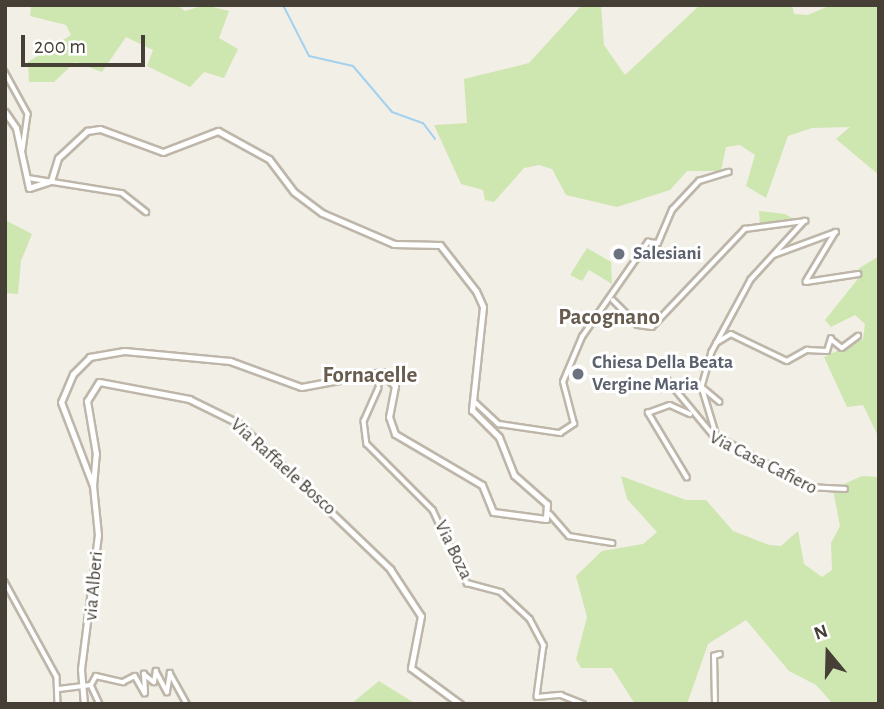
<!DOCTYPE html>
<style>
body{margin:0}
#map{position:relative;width:884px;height:709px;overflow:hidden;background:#f2efe6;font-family:"Alegreya Sans",sans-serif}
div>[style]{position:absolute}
.green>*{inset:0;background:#cee6b0}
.stream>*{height:2px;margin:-1px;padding:0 1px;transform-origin:1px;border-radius:1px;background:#a4d1ee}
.roads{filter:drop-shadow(2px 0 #beb6a9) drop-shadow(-2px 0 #beb6a9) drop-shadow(0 2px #beb6a9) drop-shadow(0 -2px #beb6a9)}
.minor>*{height:3.5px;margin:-1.75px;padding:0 1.75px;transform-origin:1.75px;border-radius:1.75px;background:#fff}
.tertiary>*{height:5px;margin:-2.5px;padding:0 2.5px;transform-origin:2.5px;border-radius:2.5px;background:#fff}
.dots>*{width:19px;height:19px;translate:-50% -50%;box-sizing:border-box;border:4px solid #fff;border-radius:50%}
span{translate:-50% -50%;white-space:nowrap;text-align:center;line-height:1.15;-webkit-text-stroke:6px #fff;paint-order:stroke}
.worship-label{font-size:19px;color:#5b616d;font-weight:700}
.left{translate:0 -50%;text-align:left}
.street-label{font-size:19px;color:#453f36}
.quarter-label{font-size:23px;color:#675c4d;font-weight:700}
.frame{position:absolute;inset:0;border:7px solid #453f36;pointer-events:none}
.north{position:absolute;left:793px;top:618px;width:70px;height:70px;-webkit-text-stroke:5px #fff;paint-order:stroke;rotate:341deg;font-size:19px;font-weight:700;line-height:28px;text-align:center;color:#453f36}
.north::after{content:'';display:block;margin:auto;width:24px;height:32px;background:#453f36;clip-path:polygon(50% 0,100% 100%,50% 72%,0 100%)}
.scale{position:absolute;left:21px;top:35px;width:124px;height:32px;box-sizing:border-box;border:4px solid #453f36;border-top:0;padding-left:9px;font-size:21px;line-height:24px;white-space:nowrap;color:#453f36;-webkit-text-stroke:5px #fff;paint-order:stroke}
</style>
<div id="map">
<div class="green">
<div style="clip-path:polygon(21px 5px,177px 5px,185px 11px,205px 5px,229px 11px,219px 38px,238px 49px,224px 78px,204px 72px,190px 87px,147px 66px,153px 50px,126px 37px,102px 72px,75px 62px,54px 82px,29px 82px,28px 62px,71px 35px,66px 25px,30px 16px,31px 7px)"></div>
<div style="clip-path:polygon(582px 5px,601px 5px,604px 45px,625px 75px,700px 5px,792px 5px,794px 14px,808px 15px,831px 5px,879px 5px,879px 175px,836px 139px,850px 127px,812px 128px,788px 136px,766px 198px,746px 186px,755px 155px,740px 145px,726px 147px,721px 171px,687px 171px,670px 190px,617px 207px,566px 195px,552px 169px,539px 165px,524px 168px,494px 202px,485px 200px,483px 190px,461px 184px,434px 125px,467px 123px,464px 79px,529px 63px)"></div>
<div style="clip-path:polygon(759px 211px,785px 214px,797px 221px,760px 224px)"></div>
<div style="clip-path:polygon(5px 220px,32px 234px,21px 261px,18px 294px,5px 293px)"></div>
<div style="clip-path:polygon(587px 248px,611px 262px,612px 284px,589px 270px,582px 281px,570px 275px)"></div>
<div style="clip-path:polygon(879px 256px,879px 438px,863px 405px,847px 407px,824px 357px,863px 339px,865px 324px,855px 315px,831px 327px,825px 320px,861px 275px,858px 269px)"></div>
<div style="clip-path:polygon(621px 476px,686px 500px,706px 500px,733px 531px,769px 545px,781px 546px,798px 531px,804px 564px,822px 577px,832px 570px,831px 543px,840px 526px,833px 489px,862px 476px,879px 477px,879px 704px,833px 704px,816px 685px,789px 671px,746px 620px,708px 644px,687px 704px,635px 704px,612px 668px,581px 668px,576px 659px,587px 617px,576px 576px,602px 551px,643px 544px,657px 532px,627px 499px)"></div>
<div style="clip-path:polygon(379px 681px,416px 704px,351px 704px)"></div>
</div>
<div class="stream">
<div style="left:283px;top:5px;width:57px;rotate:63deg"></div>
<div style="left:309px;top:56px;width:45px;rotate:12.8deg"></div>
<div style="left:353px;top:66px;width:60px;rotate:49.7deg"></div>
<div style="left:392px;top:112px;width:33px;rotate:20deg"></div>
<div style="left:423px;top:123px;width:20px;rotate:53deg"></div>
</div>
<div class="roads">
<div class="minor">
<div style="left:5px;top:72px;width:48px;rotate:61.3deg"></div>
<div style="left:28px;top:114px;width:36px;rotate:98deg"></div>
<div style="left:28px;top:178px;width:95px;rotate:9.1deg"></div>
<div style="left:122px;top:193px;width:31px;rotate:38deg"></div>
<div style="left:774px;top:255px;width:66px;rotate:-20.4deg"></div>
<div style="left:836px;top:232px;width:58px;rotate:121deg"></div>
<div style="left:806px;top:282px;width:53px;rotate:-8.7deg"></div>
<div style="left:613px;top:300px;width:35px;rotate:45deg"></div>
<div style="left:638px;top:325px;width:14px;rotate:8deg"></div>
<div style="left:652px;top:327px;width:135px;rotate:-46.5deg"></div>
<div style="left:745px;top:229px;width:61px;rotate:-7.6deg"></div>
<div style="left:805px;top:221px;width:80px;rotate:132.5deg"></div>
<div style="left:751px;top:280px;width:82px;rotate:118.4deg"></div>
<div style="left:712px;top:352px;width:36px;rotate:106deg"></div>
<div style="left:702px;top:387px;width:59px;rotate:73.1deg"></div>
<div style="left:719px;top:443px;width:82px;rotate:-129.5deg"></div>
<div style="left:716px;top:343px;width:17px;rotate:-31deg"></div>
<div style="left:731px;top:334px;width:62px;rotate:25.7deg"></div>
<div style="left:787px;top:361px;width:23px;rotate:-29deg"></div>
<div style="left:807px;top:350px;width:20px;rotate:3deg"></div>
<div style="left:827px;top:351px;width:13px;rotate:-72deg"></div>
<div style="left:831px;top:339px;width:14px;rotate:39deg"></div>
<div style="left:842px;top:348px;width:20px;rotate:-37deg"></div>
<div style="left:376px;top:373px;width:12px;rotate:76deg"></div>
<div style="left:702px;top:387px;width:23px;rotate:40deg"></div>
<div style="left:379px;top:388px;width:36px;rotate:114deg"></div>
<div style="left:364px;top:421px;width:23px;rotate:83deg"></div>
<div style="left:367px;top:444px;width:93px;rotate:45deg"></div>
<div style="left:433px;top:510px;width:81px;rotate:65deg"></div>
<div style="left:467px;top:583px;width:35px;rotate:15deg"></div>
<div style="left:501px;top:592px;width:40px;rotate:43deg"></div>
<div style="left:530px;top:619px;width:30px;rotate:62deg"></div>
<div style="left:544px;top:645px;width:52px;rotate:97.7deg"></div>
<div style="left:537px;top:697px;width:24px;rotate:-5deg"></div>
<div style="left:561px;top:695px;width:24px;rotate:22deg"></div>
<div style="left:474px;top:401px;width:34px;rotate:43deg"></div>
<div style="left:499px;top:424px;width:62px;rotate:8.4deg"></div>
<div style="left:560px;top:433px;width:17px;rotate:-33deg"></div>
<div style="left:574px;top:424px;width:43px;rotate:-104.7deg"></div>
<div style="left:563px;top:382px;width:49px;rotate:-67.1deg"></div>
<div style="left:582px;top:337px;width:116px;rotate:-55.2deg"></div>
<div style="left:648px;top:242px;width:10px;rotate:6deg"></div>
<div style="left:658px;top:243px;width:36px;rotate:-67deg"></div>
<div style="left:672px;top:210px;width:40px;rotate:-47deg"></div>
<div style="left:699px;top:181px;width:31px;rotate:-17deg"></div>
<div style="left:717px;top:436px;width:104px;rotate:29.3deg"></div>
<div style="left:808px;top:487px;width:37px;rotate:3deg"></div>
<div style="left:687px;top:478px;width:76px;rotate:-121deg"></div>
<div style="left:648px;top:413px;width:23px;rotate:-20deg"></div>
<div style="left:670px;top:405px;width:22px;rotate:24deg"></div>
<div style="left:550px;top:514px;width:29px;rotate:49deg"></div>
<div style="left:569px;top:536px;width:44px;rotate:9.2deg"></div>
<div style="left:5px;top:582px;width:108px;rotate:61.3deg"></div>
<div style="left:57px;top:677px;width:27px;rotate:88deg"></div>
<div style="left:91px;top:685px;width:10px;rotate:-61deg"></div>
<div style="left:96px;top:676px;width:28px;rotate:13deg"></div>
<div style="left:123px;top:682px;width:13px;rotate:-27deg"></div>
<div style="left:135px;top:676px;width:20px;rotate:60deg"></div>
<div style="left:145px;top:693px;width:19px;rotate:-93deg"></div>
<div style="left:144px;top:674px;width:13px;rotate:39deg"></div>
<div style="left:154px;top:682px;width:11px;rotate:-80deg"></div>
<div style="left:156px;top:671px;width:24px;rotate:62deg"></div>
<div style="left:167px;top:692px;width:19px;rotate:-81deg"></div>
<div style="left:170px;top:673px;width:35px;rotate:61deg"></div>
<div style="left:59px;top:689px;width:32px;rotate:-7deg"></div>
<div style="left:91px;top:685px;width:21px;rotate:65deg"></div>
<div style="left:715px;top:704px;width:48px;rotate:-91.2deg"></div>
<div style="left:714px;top:656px;width:6px;rotate:-18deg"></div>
</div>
<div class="tertiary">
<div style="left:5px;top:112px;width:19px;rotate:55deg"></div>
<div style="left:16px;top:128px;width:61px;rotate:77.8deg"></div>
<div style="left:29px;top:188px;width:23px;rotate:-18deg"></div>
<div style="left:51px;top:181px;width:24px;rotate:-73deg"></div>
<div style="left:58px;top:158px;width:40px;rotate:-43deg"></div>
<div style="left:87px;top:131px;width:13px;rotate:-9deg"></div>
<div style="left:100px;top:129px;width:67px;rotate:20.1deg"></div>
<div style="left:163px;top:152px;width:59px;rotate:-20.9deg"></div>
<div style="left:218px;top:131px;width:58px;rotate:28.8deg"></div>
<div style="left:269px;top:159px;width:41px;rotate:52.9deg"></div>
<div style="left:294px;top:192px;width:35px;rotate:37deg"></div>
<div style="left:322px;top:213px;width:78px;rotate:23.3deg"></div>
<div style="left:394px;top:244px;width:46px;rotate:1.2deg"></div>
<div style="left:440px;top:245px;width:58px;rotate:52deg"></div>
<div style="left:476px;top:291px;width:17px;rotate:66deg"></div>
<div style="left:483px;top:307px;width:104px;rotate:96.1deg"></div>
<div style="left:472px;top:410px;width:38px;rotate:45deg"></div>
<div style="left:499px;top:437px;width:41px;rotate:68.5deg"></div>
<div style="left:514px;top:475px;width:44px;rotate:41.3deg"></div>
<div style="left:547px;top:504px;width:15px;rotate:94deg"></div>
<div style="left:546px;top:519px;width:53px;rotate:-172.5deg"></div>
<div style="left:493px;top:512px;width:29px;rotate:-112deg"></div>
<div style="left:482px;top:485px;width:101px;rotate:-149.6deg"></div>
<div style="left:395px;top:434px;width:18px;rotate:-109deg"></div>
<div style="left:389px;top:417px;width:32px;rotate:-79deg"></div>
<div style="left:395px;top:386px;width:19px;rotate:-133deg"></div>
<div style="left:382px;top:372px;width:82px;rotate:169.5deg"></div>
<div style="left:301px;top:387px;width:76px;rotate:-159.9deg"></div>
<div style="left:230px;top:361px;width:106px;rotate:-174.6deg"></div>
<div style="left:124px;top:351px;width:35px;rotate:170deg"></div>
<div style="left:90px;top:357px;width:24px;rotate:135deg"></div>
<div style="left:73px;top:374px;width:30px;rotate:113deg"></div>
<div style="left:61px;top:402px;width:90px;rotate:69.1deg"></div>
<div style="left:93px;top:486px;width:32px;rotate:-85deg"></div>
<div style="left:96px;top:454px;width:54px;rotate:-99.6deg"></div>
<div style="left:87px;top:401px;width:22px;rotate:-58deg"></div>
<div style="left:99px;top:382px;width:92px;rotate:10.7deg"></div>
<div style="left:189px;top:399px;width:55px;rotate:26.1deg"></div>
<div style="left:238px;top:423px;width:211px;rotate:43.8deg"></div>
<div style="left:390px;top:569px;width:56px;rotate:56.6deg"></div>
<div style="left:421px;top:616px;width:53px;rotate:100.9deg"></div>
<div style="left:411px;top:668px;width:61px;rotate:36.3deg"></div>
<div style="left:84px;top:704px;width:35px;rotate:-95deg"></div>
<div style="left:81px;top:669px;width:135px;rotate:-82.8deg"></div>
<div style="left:98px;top:535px;width:49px;rotate:-95.8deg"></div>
</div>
</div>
<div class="dots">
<div style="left:619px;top:254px;background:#6b7280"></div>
<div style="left:578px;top:374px;background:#6b7280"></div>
</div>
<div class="worship-label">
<span class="left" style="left:633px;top:254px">Salesiani</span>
<span class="left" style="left:592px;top:374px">Chiesa Della Beata<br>Vergine Maria</span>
</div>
<div class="street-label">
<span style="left:763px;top:463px;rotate:27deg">Via Casa Cafiero</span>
<span style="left:283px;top:467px;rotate:42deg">Via Raffaele Bosco</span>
<span style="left:453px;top:550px;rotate:64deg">Via Boza</span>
<span style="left:94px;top:586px;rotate:-85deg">via Alberi</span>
</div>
<div class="quarter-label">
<span style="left:609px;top:318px">Pacognano</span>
<span style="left:370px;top:376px">Fornacelle</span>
</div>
<div class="frame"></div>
<div class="north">N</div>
<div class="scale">200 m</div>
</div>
